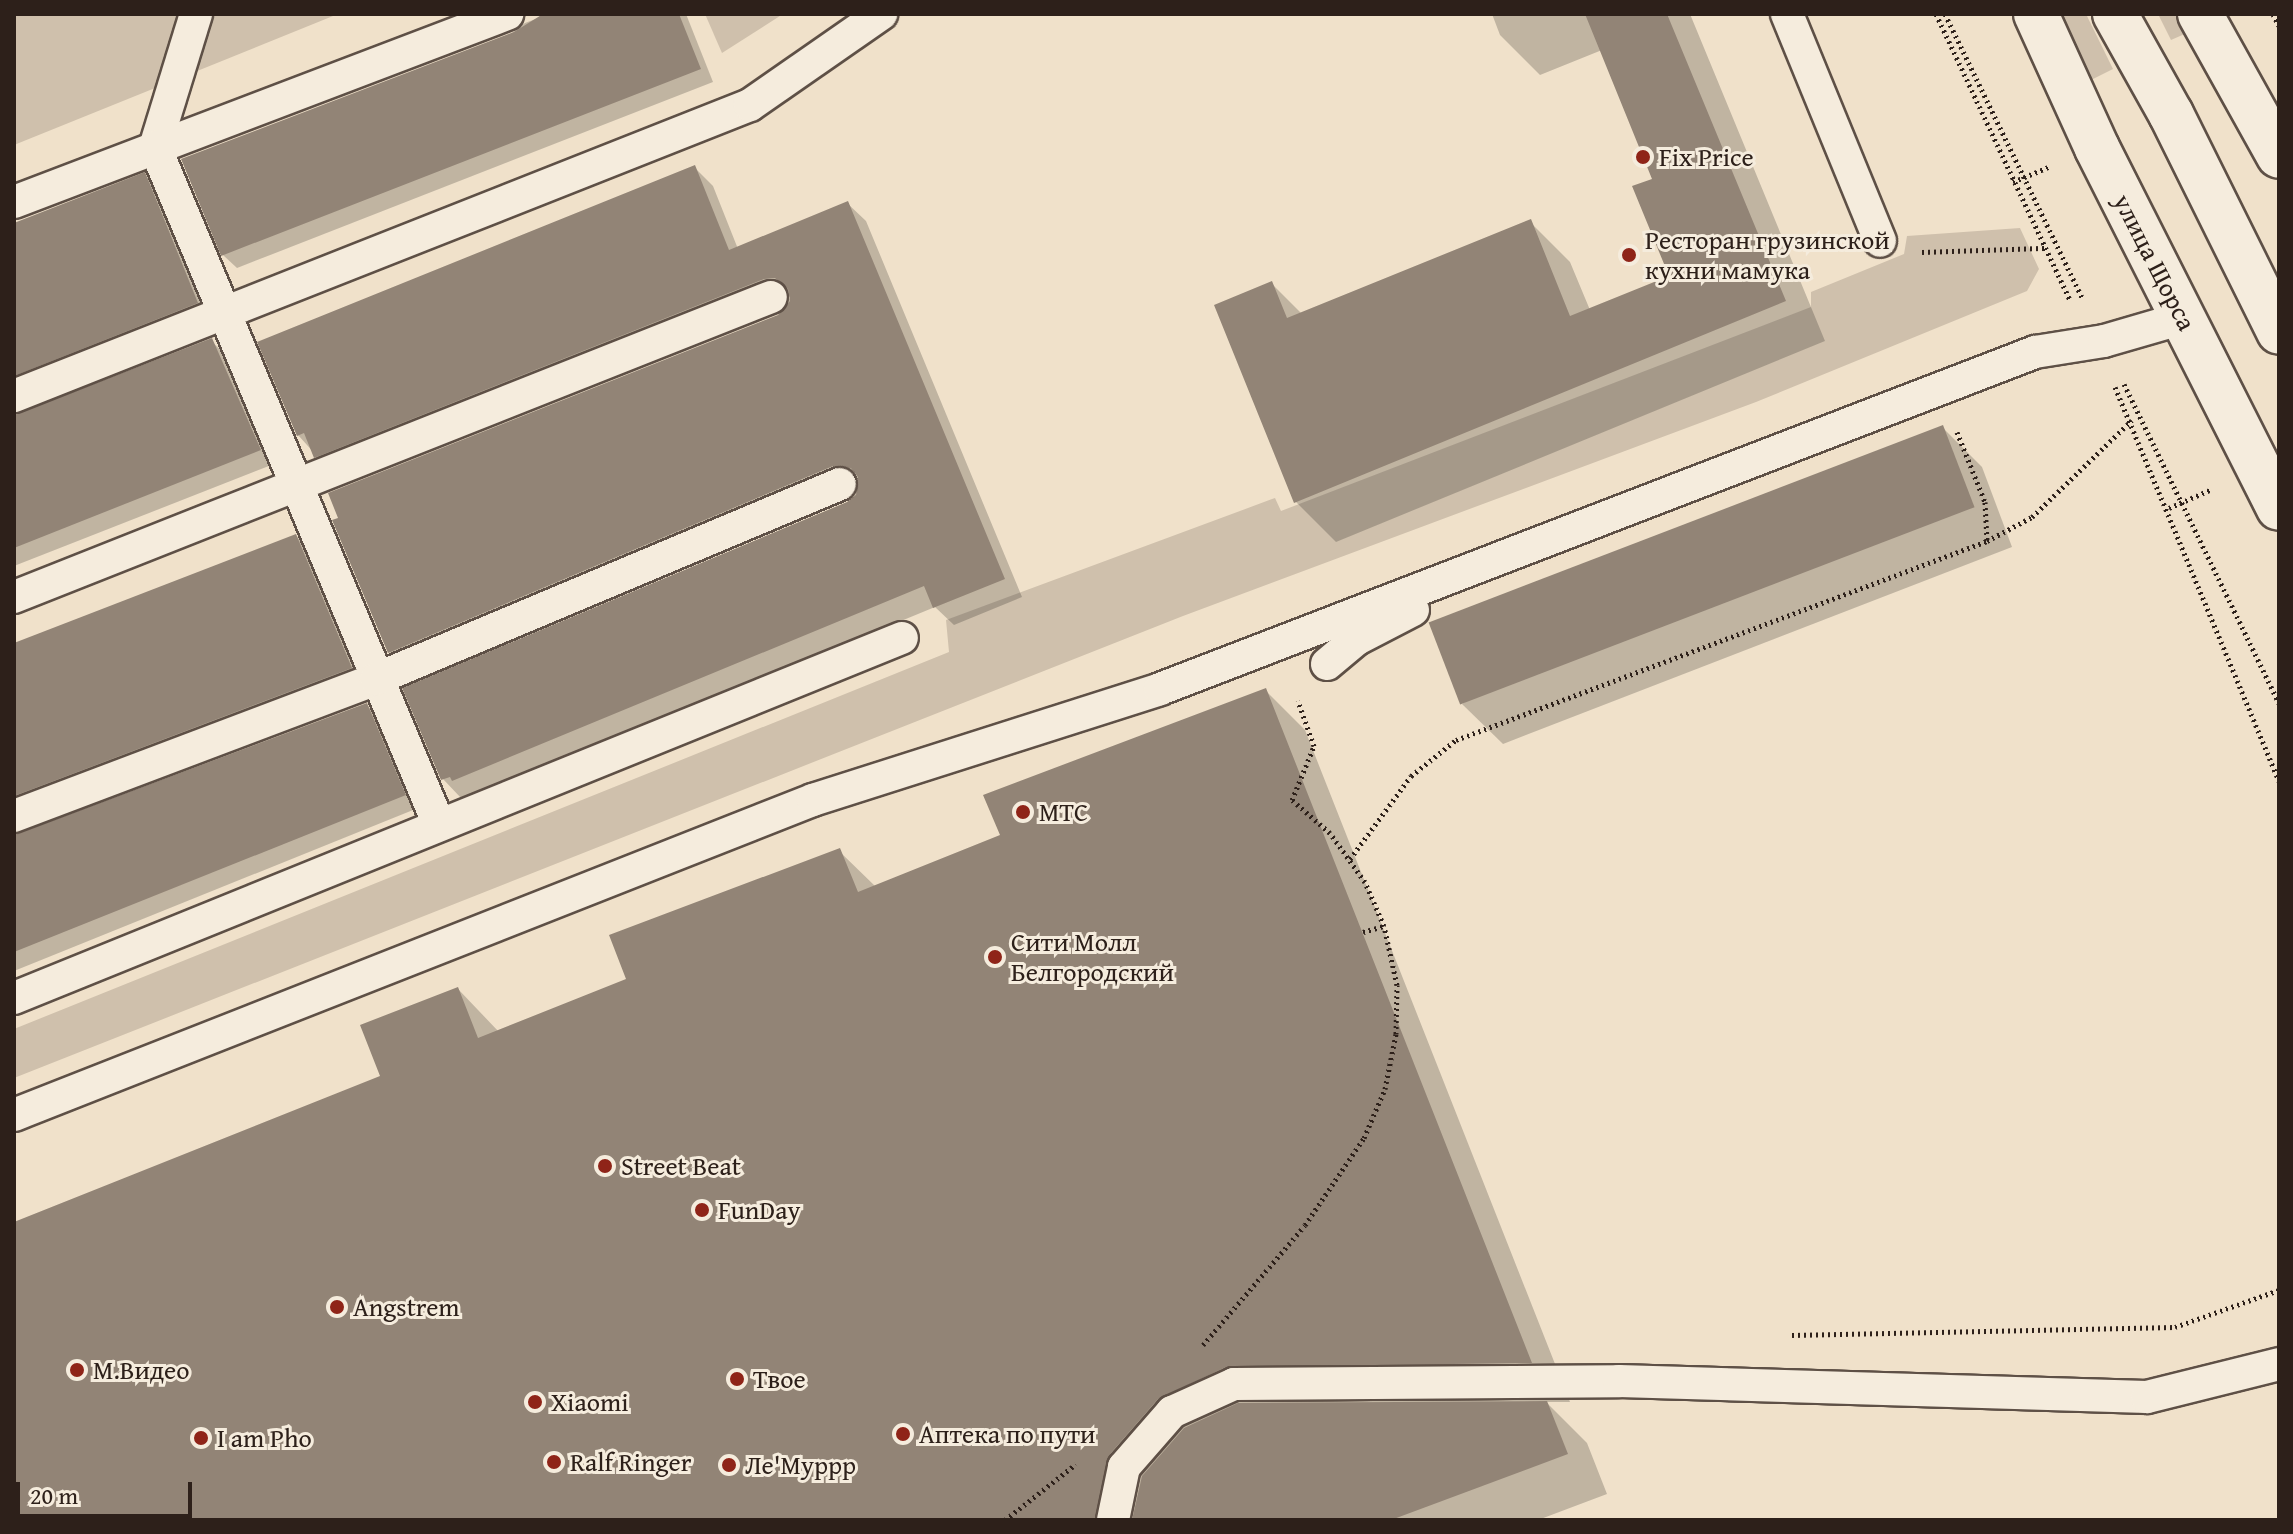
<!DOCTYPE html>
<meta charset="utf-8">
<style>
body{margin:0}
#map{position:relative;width:2293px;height:1534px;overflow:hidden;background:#f0e1ca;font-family:"Gentium Book Plus",serif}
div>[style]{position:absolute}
.green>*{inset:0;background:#cfc0ac}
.shadow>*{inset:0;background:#0003}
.building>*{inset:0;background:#928476;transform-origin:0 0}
.path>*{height:5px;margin-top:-2.5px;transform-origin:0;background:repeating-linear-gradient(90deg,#2d201a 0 2px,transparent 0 6px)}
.roads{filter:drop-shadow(2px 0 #5e5046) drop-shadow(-2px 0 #5e5046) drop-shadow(0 2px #5e5046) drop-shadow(0 -2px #5e5046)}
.service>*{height:32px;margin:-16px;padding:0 16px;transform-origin:16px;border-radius:16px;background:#f5ecdd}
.minor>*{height:44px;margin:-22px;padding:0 22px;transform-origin:22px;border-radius:22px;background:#f5ecdd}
.secondary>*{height:44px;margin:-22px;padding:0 22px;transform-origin:22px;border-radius:22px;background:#f5ecdd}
.dots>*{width:22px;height:22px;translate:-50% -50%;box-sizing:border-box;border:4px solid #f5ecdd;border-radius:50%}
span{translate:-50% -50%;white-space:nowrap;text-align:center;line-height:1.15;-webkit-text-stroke:6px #f5ecdd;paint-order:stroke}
.poi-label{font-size:26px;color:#2d201a}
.left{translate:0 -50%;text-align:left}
.street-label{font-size:26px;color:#2d201a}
.frame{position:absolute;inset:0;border:16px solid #2d201a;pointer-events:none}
.scale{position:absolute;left:16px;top:1482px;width:176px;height:36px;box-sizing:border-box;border:4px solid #2d201a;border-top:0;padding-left:10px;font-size:24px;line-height:28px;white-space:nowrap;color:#2d201a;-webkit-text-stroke:6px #f5ecdd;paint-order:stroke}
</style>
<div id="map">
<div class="green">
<div style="clip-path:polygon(14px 14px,338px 14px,14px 145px)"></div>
<div style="clip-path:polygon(705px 14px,783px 14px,722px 53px)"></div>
<div style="clip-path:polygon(2056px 14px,2086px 14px,2113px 69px,2089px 81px)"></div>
<div style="clip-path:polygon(2158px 14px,2188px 14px,2196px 29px,2171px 40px)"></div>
<div style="clip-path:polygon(2020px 228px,2039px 269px,2027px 291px,1756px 402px,1183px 616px,14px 1078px,14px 1029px,949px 652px,946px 620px,1275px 498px,1281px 511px,1811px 307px,1811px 292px,1904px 254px,1907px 236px)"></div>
</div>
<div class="shadow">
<div style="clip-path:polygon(549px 14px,686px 14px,713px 82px,237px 268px,223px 255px,525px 23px)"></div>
<div style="clip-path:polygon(1492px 14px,1690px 14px,1825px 341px,1336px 542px,1296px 502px,1272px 284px,1302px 314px,1530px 222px,1570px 262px,1590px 310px,1671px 277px,1654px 180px,1602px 50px,1540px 75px,1500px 35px)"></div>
<div style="clip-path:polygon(694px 167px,713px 186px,738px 249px,847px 203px,866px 221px,1022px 597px,954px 625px,935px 607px,472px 798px,461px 798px,443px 779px,849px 503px,861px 488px,852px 484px,408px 671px,389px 652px,779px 316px,791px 296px,334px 475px,298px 435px)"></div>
<div style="clip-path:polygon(145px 175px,158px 188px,210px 317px,14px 400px,14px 226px)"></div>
<div style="clip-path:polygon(211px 341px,225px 354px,274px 464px,14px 566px,14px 416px)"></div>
<div style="clip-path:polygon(1942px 427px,1982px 467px,2012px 547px,1503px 744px,1462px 704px)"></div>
<div style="clip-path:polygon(296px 536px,310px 550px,365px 681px,14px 820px,14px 645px)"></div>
<div style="clip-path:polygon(1265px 690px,1305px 730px,1570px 1402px,1546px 1402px,1587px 1443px,1607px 1494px,1538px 1520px,14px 1520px,14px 1224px,382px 1077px,458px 989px,499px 1032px,629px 980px,839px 851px,876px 887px,1002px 836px)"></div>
<div style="clip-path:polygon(367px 705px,380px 719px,418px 808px,14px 971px,14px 836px)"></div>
</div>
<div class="building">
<div style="clip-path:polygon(543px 14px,679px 14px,701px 69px,221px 256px,181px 159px,514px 32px)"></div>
<div style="clip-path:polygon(1585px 14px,1667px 14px,1786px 301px,1294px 503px,1214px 305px,1272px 281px,1287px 318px,1531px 219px,1570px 316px,1669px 276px,1632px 186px,1652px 179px)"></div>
<div style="clip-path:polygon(695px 165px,729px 250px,848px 201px,1005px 579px,933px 608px,924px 586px,452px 781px,450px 777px,441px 780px,402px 688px,847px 502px,856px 495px,858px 477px,851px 468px,833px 466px,388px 653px,332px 520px,338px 518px,328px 493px,778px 315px,790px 301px,788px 289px,775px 278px,764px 279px,314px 458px,304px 433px,297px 436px,257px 342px)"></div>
<div style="clip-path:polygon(145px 172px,198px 303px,14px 376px,14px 223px)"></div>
<div style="clip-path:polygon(212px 338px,261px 450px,14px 548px,14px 415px)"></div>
<div style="left:1943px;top:425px;width:88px;height:551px;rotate:69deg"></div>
<div style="clip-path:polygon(296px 534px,352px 668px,14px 796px,14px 643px)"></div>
<div style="clip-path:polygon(1266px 688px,1532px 1363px,1226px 1367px,1158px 1399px,1110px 1454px,1095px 1520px,14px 1520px,14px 1222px,380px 1076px,360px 1025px,458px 987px,478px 1038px,626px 979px,609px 935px,840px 848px,858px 892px,1000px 835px,983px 795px)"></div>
<div style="clip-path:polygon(367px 703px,406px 795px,14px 952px,14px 835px)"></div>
<div style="clip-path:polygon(1547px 1401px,1568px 1454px,1391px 1520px,1132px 1520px,1142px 1476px,1184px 1428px,1238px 1403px)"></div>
</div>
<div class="path">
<div style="left:1936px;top:14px;width:316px;rotate:64.9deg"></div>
<div style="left:1945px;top:14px;width:317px;rotate:64.2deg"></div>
<div style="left:2273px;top:14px;width:13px;rotate:63deg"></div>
<div style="left:2013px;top:182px;width:39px;rotate:-23deg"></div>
<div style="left:1922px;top:252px;width:123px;rotate:-1.9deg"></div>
<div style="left:2124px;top:384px;width:355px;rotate:64.1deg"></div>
<div style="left:2115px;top:387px;width:427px;rotate:67.4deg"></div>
<div style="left:1957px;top:432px;width:75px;rotate:68.2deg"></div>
<div style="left:1985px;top:502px;width:39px;rotate:87deg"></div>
<div style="left:2169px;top:508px;width:47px;rotate:-23.8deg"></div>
<div style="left:1350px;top:859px;width:103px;rotate:-53.7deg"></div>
<div style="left:1411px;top:776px;width:58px;rotate:-38.7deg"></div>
<div style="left:1456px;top:740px;width:567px;rotate:-20.54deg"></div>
<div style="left:1987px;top:541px;width:51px;rotate:-28.1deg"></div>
<div style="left:2032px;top:517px;width:139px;rotate:-44.1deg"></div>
<div style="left:1363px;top:932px;width:22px;rotate:-16deg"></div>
<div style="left:1792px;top:1335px;width:383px;rotate:-1.2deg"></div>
<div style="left:2175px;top:1327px;width:110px;rotate:-19.6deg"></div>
<div style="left:1203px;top:1345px;width:157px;rotate:-49.6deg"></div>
<div style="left:1305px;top:1225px;width:105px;rotate:-55.9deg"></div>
<div style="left:1364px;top:1138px;width:53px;rotate:-66.8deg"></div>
<div style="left:1385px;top:1089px;width:56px;rotate:-78.7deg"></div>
<div style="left:1396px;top:1034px;width:49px;rotate:-88.8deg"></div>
<div style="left:1397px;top:985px;width:60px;rotate:-102.4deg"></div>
<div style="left:1384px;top:926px;width:48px;rotate:-113.4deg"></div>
<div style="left:1365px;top:882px;width:60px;rotate:-125.5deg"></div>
<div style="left:1330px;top:833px;width:50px;rotate:-139deg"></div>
<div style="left:1292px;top:800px;width:58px;rotate:-67.8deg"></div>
<div style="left:1314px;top:746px;width:48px;rotate:-109.6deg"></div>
<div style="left:1005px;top:1520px;width:90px;rotate:-38.3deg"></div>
</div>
<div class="roads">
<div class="service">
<div style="left:196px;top:14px;width:139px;rotate:107.1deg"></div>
<div style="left:155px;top:147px;width:735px;rotate:67.27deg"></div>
<div style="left:1787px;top:14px;width:245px;rotate:67.7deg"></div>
<div style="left:14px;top:202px;width:528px;rotate:-20.87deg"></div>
<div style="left:14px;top:396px;width:791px;rotate:-21.57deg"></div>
<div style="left:750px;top:105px;width:160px;rotate:-34.8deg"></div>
<div style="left:14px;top:597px;width:814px;rotate:-21.62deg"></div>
<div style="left:1327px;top:664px;width:39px;rotate:-40deg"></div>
<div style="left:1357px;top:639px;width:63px;rotate:-27.4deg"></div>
<div style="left:14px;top:816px;width:387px;rotate:-20.7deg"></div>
<div style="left:376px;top:679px;width:503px;rotate:-22.8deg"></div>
<div style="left:14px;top:998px;width:958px;rotate:-22.07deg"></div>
<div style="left:14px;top:1115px;width:859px;rotate:-21.52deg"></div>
<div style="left:813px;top:800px;width:364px;rotate:-17.7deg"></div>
<div style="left:1160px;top:689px;width:938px;rotate:-21.06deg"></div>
<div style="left:2035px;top:352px;width:70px;rotate:-9.1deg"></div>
<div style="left:2104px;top:341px;width:82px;rotate:-16.2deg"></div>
<div style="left:1113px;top:1520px;width:54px;rotate:-78.3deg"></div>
<div style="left:1124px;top:1467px;width:73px;rotate:-48.9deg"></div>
<div style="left:1172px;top:1412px;width:68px;rotate:-24.3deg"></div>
<div style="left:1234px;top:1384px;width:385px;rotate:-0.4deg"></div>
<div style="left:1619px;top:1381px;width:528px;rotate:1.74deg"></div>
<div style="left:2147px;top:1397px;width:136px;rotate:-14deg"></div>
</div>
<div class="minor">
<div style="left:2115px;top:14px;width:115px;rotate:60.8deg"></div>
<div style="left:2171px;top:114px;width:243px;rotate:63.6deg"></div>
</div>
<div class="secondary">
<div style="left:2036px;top:14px;width:147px;rotate:65.5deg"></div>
<div style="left:2097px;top:148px;width:403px;rotate:63.2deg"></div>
<div style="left:2200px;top:14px;width:162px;rotate:60.9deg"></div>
</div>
</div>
<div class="dots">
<div style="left:1643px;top:157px;background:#8f2418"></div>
<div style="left:1629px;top:255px;background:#8f2418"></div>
<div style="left:1023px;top:812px;background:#8f2418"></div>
<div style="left:995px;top:957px;background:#8f2418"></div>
<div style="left:605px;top:1166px;background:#8f2418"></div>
<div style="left:702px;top:1210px;background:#8f2418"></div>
<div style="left:337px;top:1307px;background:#8f2418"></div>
<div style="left:77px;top:1370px;background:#8f2418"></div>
<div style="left:737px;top:1379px;background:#8f2418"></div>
<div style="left:535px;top:1402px;background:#8f2418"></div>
<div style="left:903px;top:1434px;background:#8f2418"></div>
<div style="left:201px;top:1438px;background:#8f2418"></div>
<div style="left:554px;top:1462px;background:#8f2418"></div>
<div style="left:729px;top:1465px;background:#8f2418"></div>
</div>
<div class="poi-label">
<span class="left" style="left:1659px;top:157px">Fix Price</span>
<span class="left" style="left:1645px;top:255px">Ресторан грузинской<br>кухни мамука</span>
<span class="left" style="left:1039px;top:812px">МТС</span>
<span class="left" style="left:1011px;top:957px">Сити Молл<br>Белгородский</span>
<span class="left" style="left:621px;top:1166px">Street Beat</span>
<span class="left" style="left:718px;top:1210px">FunDay</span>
<span class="left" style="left:353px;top:1307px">Angstrem</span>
<span class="left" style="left:93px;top:1370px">М.Видео</span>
<span class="left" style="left:753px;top:1379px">Твое</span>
<span class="left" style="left:551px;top:1402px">Xiaomi</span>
<span class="left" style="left:919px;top:1434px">Аптека по пути</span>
<span class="left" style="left:217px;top:1438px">I am Pho</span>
<span class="left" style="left:570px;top:1462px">Ralf Ringer</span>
<span class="left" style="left:745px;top:1465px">Ле'Муррр</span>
</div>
<div class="street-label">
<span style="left:2155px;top:262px;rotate:63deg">улица Щорса</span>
</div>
<div class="frame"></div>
<div class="scale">20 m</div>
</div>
